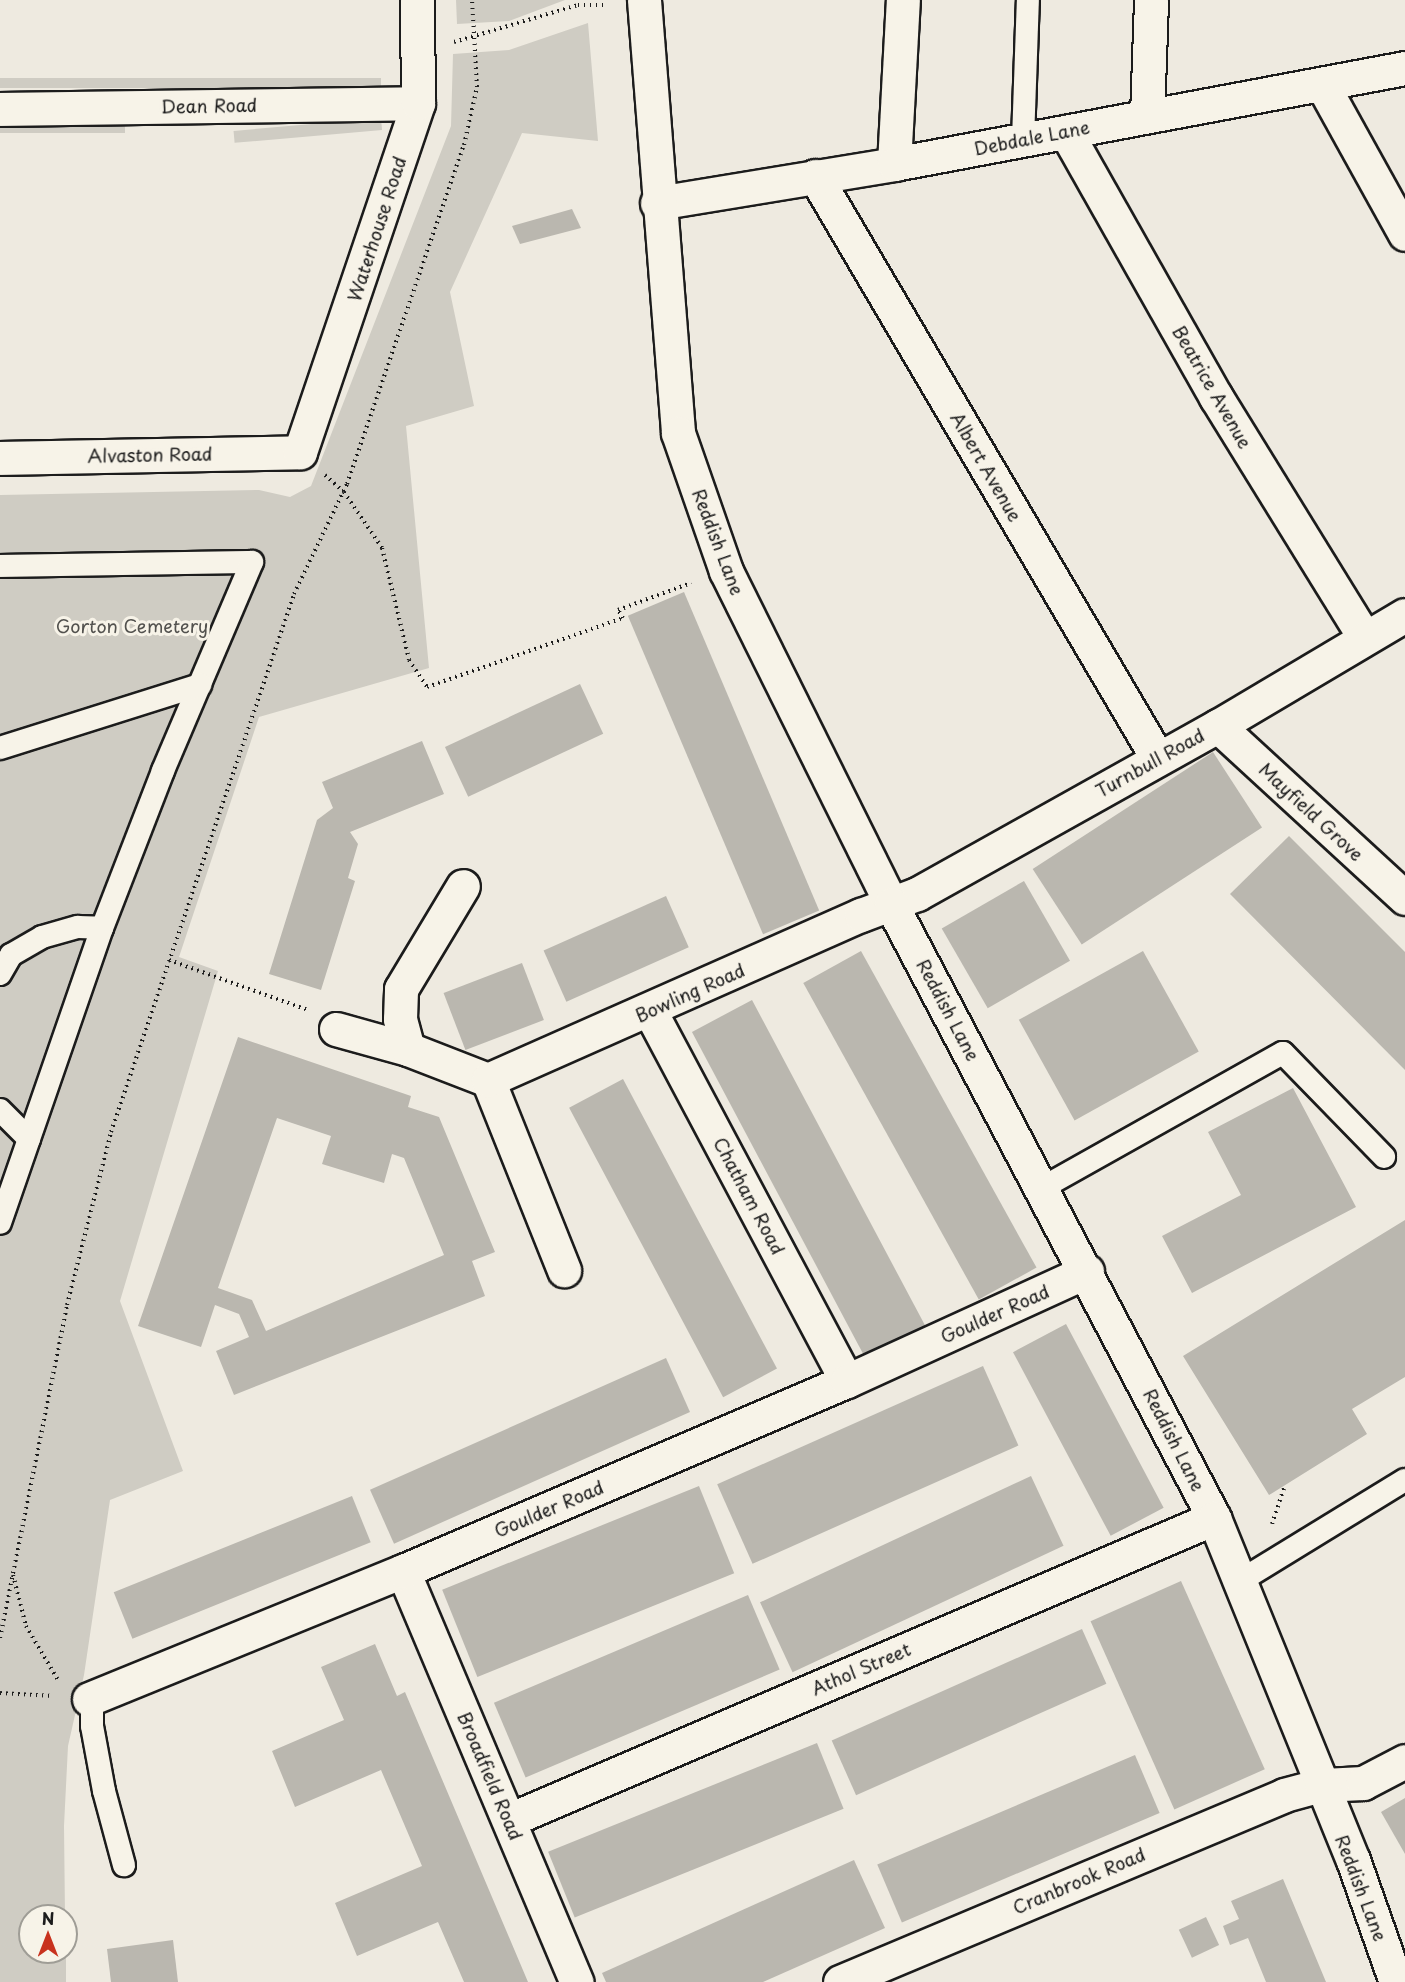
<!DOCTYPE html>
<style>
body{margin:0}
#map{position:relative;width:1405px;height:1982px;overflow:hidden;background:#eeeae0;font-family:"Playpen Sans",sans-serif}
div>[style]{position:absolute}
.green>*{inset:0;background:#cfccc3;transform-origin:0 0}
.building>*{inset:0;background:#bab7af;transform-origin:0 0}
.path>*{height:4px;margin-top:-2px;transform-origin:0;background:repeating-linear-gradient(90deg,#1c1c1c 0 1.5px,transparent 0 6px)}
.roads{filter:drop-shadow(2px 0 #1c1c1c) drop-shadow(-2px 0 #1c1c1c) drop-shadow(0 2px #1c1c1c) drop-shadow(0 -2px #1c1c1c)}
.lane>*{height:22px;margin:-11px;padding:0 11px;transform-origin:11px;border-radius:11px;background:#f7f3e8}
.street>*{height:33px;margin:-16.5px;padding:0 16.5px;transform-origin:16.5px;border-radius:16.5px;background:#f7f3e8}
.secondary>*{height:33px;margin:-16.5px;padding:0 16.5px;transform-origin:16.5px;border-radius:16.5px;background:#f7f3e8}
span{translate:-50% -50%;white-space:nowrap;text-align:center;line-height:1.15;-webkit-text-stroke:6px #f7f3e8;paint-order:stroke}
.street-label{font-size:18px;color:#1c1c1c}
.park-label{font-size:18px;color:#52514e}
.north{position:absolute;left:18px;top:1904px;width:60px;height:60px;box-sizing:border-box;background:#f7f3e8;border:2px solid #9f9d96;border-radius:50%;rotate:0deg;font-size:16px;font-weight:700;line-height:24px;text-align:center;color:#1c1c1c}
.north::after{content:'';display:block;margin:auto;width:21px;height:27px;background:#c8321e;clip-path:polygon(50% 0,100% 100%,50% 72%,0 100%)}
</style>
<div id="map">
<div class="green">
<div style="clip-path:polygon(456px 0,565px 0,509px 21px,457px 24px)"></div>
<div style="clip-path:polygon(588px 23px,598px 141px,522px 133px,450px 292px,474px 406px,406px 426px,429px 668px,259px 717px,179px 957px,218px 971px,120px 1301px,183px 1471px,110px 1500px,84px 1675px,68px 1746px,64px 1826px,65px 1916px,30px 1916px,30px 1952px,66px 1952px,66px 1982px,0 1982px,0 495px,259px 490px,290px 497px,311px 486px,451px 126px,453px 54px,509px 50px)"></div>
<div style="left:381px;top:78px;width:10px;height:381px;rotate:90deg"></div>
<div style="left:381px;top:118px;width:12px;height:148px;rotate:85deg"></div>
<div style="left:125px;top:122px;width:11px;height:125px;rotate:90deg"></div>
</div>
<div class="building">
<div style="clip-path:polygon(572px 209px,581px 228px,520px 244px,512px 226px)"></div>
<div style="left:684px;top:592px;width:346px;height:61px;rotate:67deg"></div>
<div style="left:580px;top:684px;width:55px;height:149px;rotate:65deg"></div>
<div style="clip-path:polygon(422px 741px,444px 794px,350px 832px,358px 844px,348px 878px,355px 881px,321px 990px,269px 974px,317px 820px,333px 808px,322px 782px)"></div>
<div style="left:1213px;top:752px;width:90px;height:215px;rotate:57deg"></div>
<div style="clip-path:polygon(1289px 836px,1405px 952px,1405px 1070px,1230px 894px)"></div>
<div style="left:1024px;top:881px;width:92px;height:95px;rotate:60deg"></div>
<div style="left:666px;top:896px;width:56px;height:134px;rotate:66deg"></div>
<div style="left:861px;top:951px;width:362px;height:66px;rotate:61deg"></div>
<div style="left:1143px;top:951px;width:115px;height:142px;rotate:61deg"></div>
<div style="left:522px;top:963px;width:61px;height:84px;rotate:69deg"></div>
<div style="left:752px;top:1000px;width:369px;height:68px;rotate:62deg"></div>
<div style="clip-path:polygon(evenodd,238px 1037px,411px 1096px,408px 1107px,439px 1117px,495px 1252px,472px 1261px,485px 1296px,234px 1395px,216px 1351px,249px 1337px,239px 1314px,215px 1305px,201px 1347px,138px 1326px,238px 1037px,277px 1118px,331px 1136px,322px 1164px,384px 1183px,392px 1154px,404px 1158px,444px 1255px,266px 1331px,252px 1300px,218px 1288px,277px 1118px)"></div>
<div style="left:623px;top:1079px;width:328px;height:61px;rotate:62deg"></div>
<div style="clip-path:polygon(1293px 1088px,1356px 1207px,1192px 1293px,1162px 1236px,1241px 1195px,1208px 1132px)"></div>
<div style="clip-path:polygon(1405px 1220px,1405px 1377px,1352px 1409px,1367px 1434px,1269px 1495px,1183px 1356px)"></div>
<div style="left:1066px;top:1324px;width:208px;height:60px;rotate:62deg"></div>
<div style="left:666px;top:1358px;width:59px;height:324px;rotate:66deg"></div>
<div style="left:983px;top:1366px;width:87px;height:291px;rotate:66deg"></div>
<div style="left:1031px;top:1476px;width:77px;height:299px;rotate:65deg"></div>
<div style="left:699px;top:1486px;width:94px;height:277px;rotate:68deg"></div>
<div style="left:352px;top:1496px;width:50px;height:257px;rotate:68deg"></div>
<div style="left:1181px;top:1581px;width:206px;height:99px;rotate:66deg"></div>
<div style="left:748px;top:1595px;width:81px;height:276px;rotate:67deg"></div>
<div style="left:1082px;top:1629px;width:60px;height:274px;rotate:66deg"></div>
<div style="clip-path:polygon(375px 1644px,397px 1696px,405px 1692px,528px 1982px,464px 1982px,438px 1922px,357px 1956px,335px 1903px,422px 1866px,381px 1770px,295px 1807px,272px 1751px,344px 1720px,321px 1667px)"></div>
<div style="left:817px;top:1743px;width:71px;height:290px;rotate:68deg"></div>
<div style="left:1135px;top:1755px;width:63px;height:280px;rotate:67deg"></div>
<div style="clip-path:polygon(1405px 1798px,1405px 1854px,1381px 1812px)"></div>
<div style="clip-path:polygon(854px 1860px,885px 1928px,763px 1982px,606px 1982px,602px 1973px)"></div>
<div style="clip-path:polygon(1283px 1879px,1326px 1982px,1266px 1982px,1248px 1938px,1230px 1945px,1223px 1926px,1239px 1919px,1231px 1901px)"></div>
<div style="left:1206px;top:1917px;width:31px;height:30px;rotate:65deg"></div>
<div style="clip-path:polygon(173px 1940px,178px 1982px,111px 1982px,107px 1949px)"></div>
</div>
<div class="path">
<div style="left:454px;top:42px;width:129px;rotate:-16.6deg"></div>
<div style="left:578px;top:5px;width:26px"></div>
<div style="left:325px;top:475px;width:25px;rotate:42deg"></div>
<div style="left:344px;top:492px;width:68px;rotate:55.8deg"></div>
<div style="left:382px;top:548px;width:115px;rotate:76.4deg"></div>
<div style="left:409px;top:660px;width:32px;rotate:56deg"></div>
<div style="left:427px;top:687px;width:208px;rotate:-19.4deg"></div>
<div style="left:623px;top:618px;width:9px;rotate:-122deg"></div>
<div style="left:618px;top:610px;width:78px;rotate:-20.3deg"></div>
<div style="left:169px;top:960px;width:148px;rotate:19.8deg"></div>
<div style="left:1272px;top:1524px;width:41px;rotate:-71.6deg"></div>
<div style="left:13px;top:1575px;width:53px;rotate:75.7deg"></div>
<div style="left:26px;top:1626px;width:63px;rotate:59.3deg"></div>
<div style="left:0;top:1638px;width:340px;rotate:-78.6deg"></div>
<div style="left:67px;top:1305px;width:179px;rotate:-75.7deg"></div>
<div style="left:111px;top:1132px;width:568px;rotate:-71.21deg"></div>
<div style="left:294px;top:594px;width:122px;rotate:-64.3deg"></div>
<div style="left:347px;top:484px;width:359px;rotate:-71deg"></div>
<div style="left:464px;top:145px;width:59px;rotate:-77.4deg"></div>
<div style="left:477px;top:87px;width:87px;rotate:-93.3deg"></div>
<div style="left:0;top:1693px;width:53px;rotate:3.2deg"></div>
</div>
<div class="roads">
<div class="lane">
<div style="left:1023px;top:140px;width:140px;rotate:-88deg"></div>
<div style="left:0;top:566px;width:252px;rotate:-0.9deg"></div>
<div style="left:252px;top:562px;width:227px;rotate:113.1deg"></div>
<div style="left:163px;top:771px;width:168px;rotate:111.2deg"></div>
<div style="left:102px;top:928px;width:312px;rotate:109.1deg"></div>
<div style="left:0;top:748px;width:210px;rotate:-17.5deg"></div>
<div style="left:0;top:974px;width:22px;rotate:-60deg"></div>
<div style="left:11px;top:955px;width:36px;rotate:-30deg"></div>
<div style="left:42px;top:937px;width:37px;rotate:-16deg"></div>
<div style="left:78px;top:927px;width:24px;rotate:2deg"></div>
<div style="left:0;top:1110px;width:41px;rotate:45deg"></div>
<div style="left:1042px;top:1188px;width:276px;rotate:-29.3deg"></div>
<div style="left:1283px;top:1053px;width:145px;rotate:45.8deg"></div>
<div style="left:1240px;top:1581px;width:193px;rotate:-31.5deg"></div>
<div style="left:92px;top:1698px;width:28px;rotate:90deg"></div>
<div style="left:92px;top:1726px;width:66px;rotate:79.5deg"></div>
<div style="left:104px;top:1791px;width:77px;rotate:74.9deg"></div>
</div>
<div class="street">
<div style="left:1323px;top:86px;width:169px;rotate:61deg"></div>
<div style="left:0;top:109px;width:418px;rotate:-0.8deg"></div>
<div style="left:1147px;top:116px;width:116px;rotate:-88deg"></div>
<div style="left:1066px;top:132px;width:305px;rotate:60.5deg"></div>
<div style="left:1216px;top:397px;width:283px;rotate:58.3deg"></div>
<div style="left:894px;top:164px;width:164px;rotate:-86.9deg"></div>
<div style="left:815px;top:176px;width:674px;rotate:59.52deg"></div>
<div style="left:657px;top:203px;width:240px;rotate:-9.3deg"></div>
<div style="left:894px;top:164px;width:520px;rotate:-10.64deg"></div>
<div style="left:0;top:458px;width:300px;rotate:-1.1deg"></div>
<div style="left:300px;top:452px;width:368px;rotate:-71.3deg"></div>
<div style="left:418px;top:103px;width:103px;rotate:-90.6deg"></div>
<div style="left:1218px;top:726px;width:254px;rotate:42.6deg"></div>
<div style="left:650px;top:1011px;width:419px;rotate:62deg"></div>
<div style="left:336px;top:1029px;width:75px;rotate:15.5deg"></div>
<div style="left:408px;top:1049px;width:86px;rotate:21.2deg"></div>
<div style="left:488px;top:1080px;width:205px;rotate:68.2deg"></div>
<div style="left:408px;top:1049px;width:31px;rotate:-105deg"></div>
<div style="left:400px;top:1019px;width:30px;rotate:-88deg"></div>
<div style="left:401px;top:989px;width:120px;rotate:-59deg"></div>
<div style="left:488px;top:1080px;width:408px;rotate:-23.9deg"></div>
<div style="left:861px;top:915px;width:60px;rotate:-20.6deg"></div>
<div style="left:917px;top:894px;width:345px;rotate:-29.2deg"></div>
<div style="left:1218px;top:726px;width:217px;rotate:-30.7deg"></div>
<div style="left:403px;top:1571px;width:446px;rotate:67.1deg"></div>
<div style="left:89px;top:1699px;width:339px;rotate:-22.2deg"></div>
<div style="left:403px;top:1571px;width:483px;rotate:-23.2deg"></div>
<div style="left:847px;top:1381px;width:264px;rotate:-24.6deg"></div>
<div style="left:509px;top:1820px;width:767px;rotate:-23.19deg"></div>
<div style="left:840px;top:1982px;width:482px;rotate:-22.8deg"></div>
<div style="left:1284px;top:1795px;width:38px;rotate:-15deg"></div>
<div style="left:1321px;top:1785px;width:42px;rotate:-2.7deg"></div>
<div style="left:1363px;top:1783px;width:47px;rotate:-27.6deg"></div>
</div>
<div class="secondary">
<div style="left:644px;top:0;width:434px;rotate:85.5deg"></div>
<div style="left:678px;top:433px;width:146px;rotate:70.8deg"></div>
<div style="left:726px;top:571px;width:372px;rotate:63.6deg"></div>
<div style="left:891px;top:904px;width:694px;rotate:62.25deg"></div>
<div style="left:1214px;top:1518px;width:369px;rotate:67.9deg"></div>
<div style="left:1353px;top:1860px;width:129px;rotate:70.6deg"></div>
</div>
</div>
<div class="street-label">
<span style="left:209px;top:106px;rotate:-1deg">Dean Road</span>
<span style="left:1032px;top:138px;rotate:-11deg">Debdale Lane</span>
<span style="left:377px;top:229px;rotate:-72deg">Waterhouse Road</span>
<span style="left:1212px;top:387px;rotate:60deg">Beatrice Avenue</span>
<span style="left:150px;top:455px;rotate:-1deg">Alvaston Road</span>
<span style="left:986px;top:467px;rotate:60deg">Albert Avenue</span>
<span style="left:718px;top:542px;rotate:69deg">Reddish Lane</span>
<span style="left:1150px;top:763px;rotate:-29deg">Turnbull Road</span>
<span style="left:1311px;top:812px;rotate:43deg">Mayfield Grove</span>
<span style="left:690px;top:993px;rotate:-24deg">Bowling Road</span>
<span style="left:948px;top:1010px;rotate:62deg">Reddish Lane</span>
<span style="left:749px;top:1196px;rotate:62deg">Chatham Road</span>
<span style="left:995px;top:1314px;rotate:-24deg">Goulder Road</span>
<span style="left:1174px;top:1440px;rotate:63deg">Reddish Lane</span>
<span style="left:549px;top:1509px;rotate:-23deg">Goulder Road</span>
<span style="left:861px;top:1669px;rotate:-23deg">Athol Street</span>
<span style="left:490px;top:1776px;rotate:67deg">Broadfield Road</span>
<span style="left:1079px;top:1881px;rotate:-23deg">Cranbrook Road</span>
<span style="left:1361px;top:1888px;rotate:69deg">Reddish Lane</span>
</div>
<div class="park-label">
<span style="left:132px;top:626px">Gorton Cemetery</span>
</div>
<div class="north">N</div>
</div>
